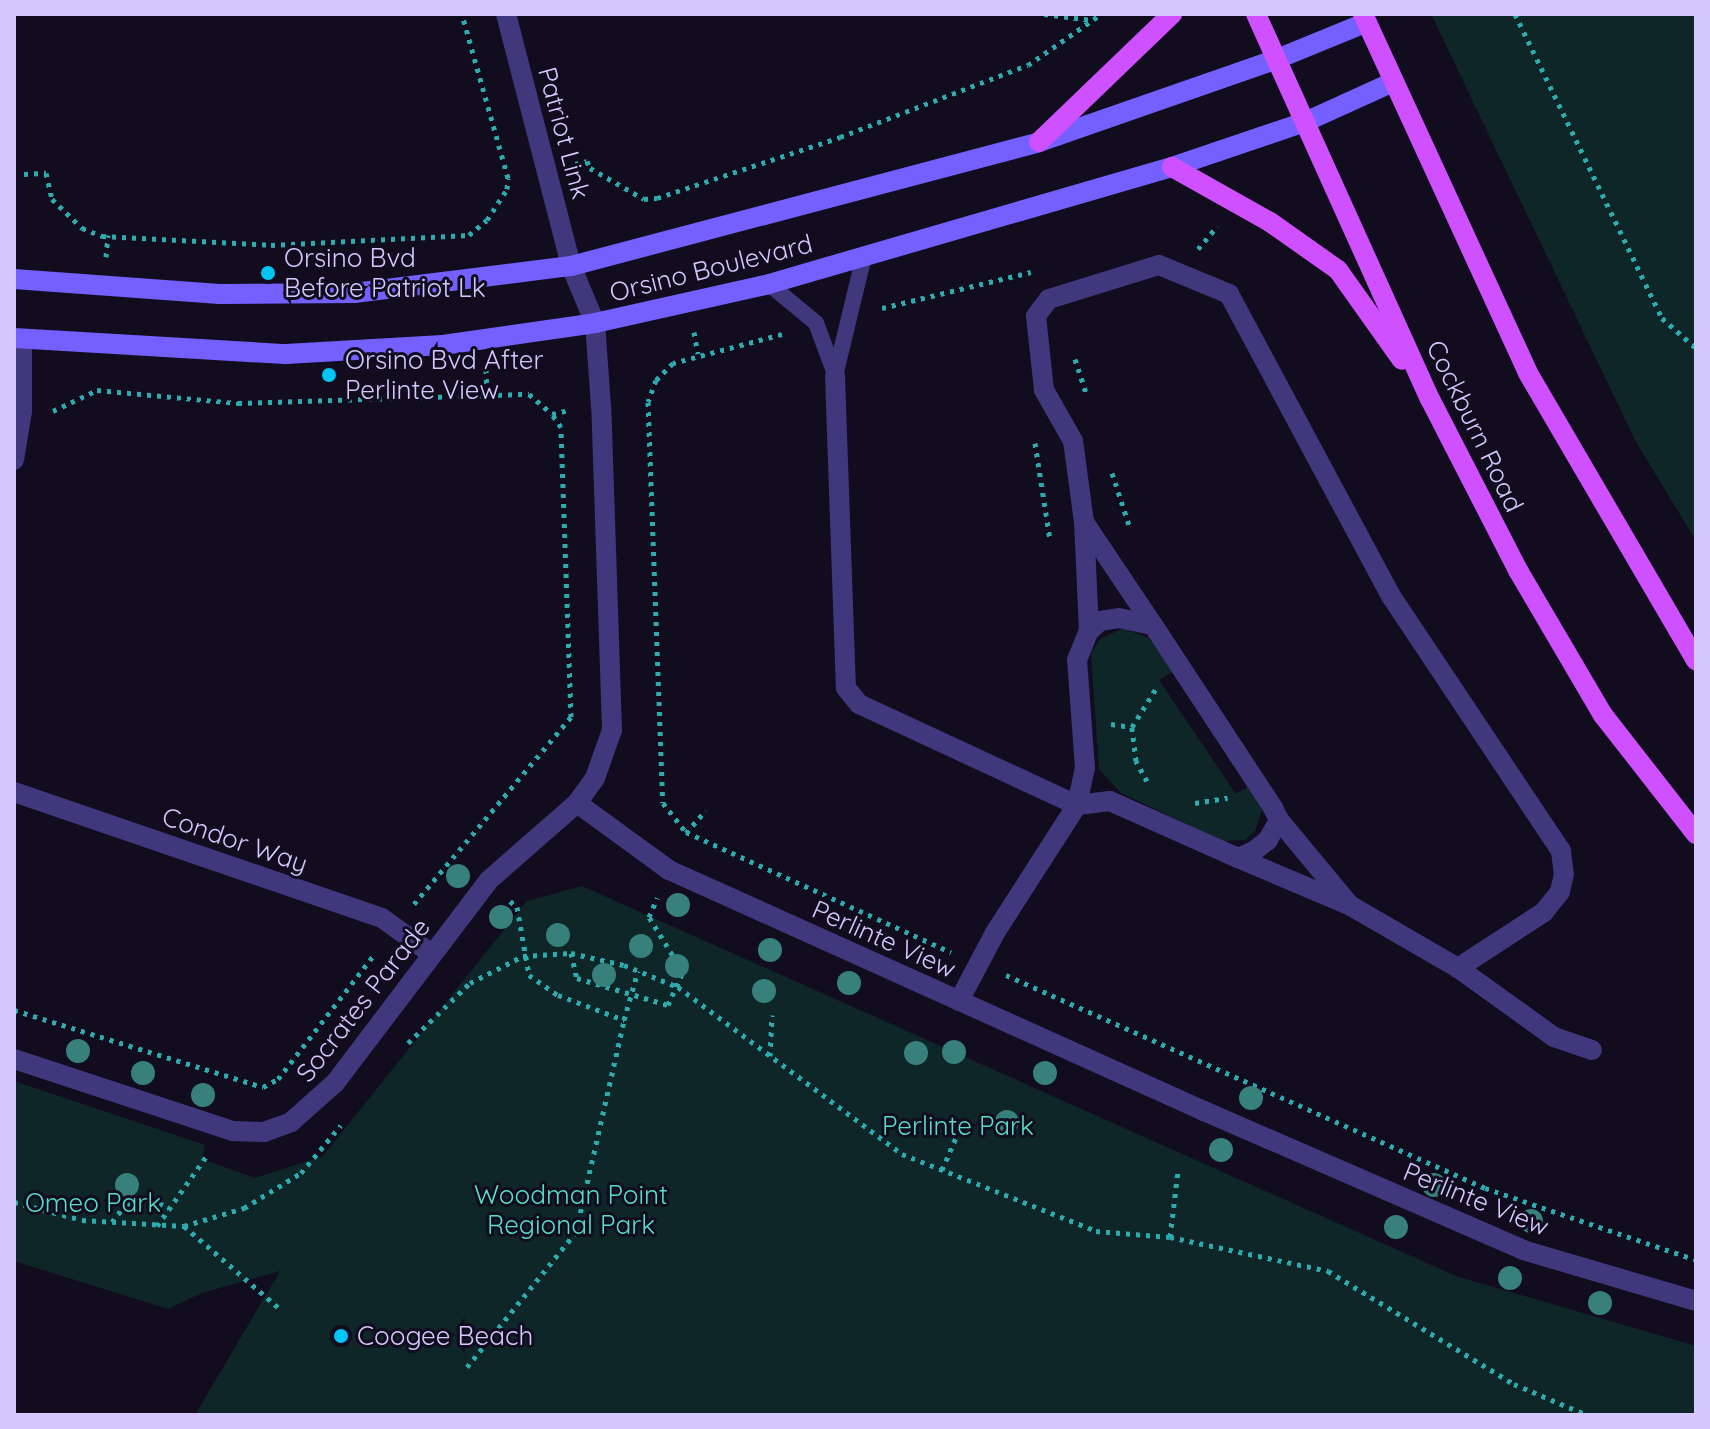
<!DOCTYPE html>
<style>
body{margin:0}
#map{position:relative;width:1710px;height:1429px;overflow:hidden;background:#110c1e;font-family:Quicksand,sans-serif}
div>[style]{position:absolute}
.green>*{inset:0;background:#0f2628}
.path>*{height:5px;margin-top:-2.5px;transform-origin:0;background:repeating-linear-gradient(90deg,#2dabaf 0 4px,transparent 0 10px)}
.service>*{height:16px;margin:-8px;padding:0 8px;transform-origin:8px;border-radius:8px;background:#40377d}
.minor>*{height:20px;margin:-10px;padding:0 10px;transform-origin:10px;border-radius:10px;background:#40377d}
.tertiary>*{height:20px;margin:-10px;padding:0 10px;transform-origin:10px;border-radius:10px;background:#40377d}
.secondary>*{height:20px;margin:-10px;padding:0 10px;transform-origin:10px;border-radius:10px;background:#7360ff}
.primary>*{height:20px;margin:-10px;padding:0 10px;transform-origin:10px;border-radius:10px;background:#ce50ff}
.trees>*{width:24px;height:24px;margin:-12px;border-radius:50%;background:#37807c}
.dots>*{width:22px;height:22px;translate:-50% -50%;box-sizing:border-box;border:4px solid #110c1e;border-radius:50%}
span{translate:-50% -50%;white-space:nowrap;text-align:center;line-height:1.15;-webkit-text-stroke:6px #110c1e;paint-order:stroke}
.street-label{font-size:26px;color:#d4c9ff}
.poi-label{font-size:26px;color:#d4c9ff}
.left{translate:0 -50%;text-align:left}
.park-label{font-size:26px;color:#56dec9}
.frame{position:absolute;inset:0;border:16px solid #d4c9ff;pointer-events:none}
</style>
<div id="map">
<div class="green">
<div style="clip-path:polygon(1431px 14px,1696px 14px,1696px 541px,1635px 440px)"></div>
<div style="clip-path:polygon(1123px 628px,1149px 638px,1174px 671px,1159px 680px,1236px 794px,1249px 786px,1263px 807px,1255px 831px,1245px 840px,1223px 841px,1121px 793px,1099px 769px,1091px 653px,1100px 639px)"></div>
<div style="clip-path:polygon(582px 886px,1456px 1276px,1696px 1346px,1696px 1415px,195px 1415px,280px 1271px,202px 1293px,168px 1309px,14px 1261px,14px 1081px,205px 1145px,202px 1159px,255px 1178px,323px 1156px,527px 901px)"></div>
</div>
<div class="path">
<div style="left:1044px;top:14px;width:48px;rotate:7.1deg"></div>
<div style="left:1515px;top:14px;width:338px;rotate:64.2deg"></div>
<div style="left:1662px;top:318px;width:45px;rotate:41.4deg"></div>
<div style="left:575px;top:164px;width:12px;rotate:-14deg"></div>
<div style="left:587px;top:161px;width:8px;rotate:67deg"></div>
<div style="left:590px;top:168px;width:62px;rotate:29.9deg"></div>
<div style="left:644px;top:199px;width:13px;rotate:-4deg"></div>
<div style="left:657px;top:198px;width:193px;rotate:-18.4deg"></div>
<div style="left:840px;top:137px;width:201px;rotate:-21deg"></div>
<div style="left:1028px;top:65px;width:89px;rotate:-34.9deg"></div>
<div style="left:24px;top:174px;width:22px;rotate:-3deg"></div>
<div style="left:46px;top:173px;width:27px;rotate:77deg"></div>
<div style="left:52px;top:199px;width:42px;rotate:44deg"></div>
<div style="left:82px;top:228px;width:22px;rotate:22deg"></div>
<div style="left:102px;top:236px;width:169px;rotate:3deg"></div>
<div style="left:271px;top:245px;width:198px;rotate:-2.9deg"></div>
<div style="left:469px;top:235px;width:23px;rotate:-40deg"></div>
<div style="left:487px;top:220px;width:37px;rotate:-57deg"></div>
<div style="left:507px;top:189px;width:11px;rotate:-85deg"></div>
<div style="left:508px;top:178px;width:170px;rotate:-105.7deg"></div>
<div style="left:1198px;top:249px;width:30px;rotate:-50deg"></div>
<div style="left:106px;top:257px;width:22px;rotate:-85deg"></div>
<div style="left:882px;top:308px;width:153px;rotate:-13.6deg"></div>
<div style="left:694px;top:332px;width:22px;rotate:80deg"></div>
<div style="left:782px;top:334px;width:113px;rotate:165.1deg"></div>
<div style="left:673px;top:363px;width:24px;rotate:135deg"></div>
<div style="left:656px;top:380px;width:23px;rotate:110deg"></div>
<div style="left:648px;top:402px;width:401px;rotate:87.9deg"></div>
<div style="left:663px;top:803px;width:37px;rotate:52deg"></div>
<div style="left:686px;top:832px;width:291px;rotate:24.4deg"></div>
<div style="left:1075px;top:359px;width:38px;rotate:72deg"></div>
<div style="left:486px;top:369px;width:27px;rotate:88deg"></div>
<div style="left:53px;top:411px;width:49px;rotate:-25.5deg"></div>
<div style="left:97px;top:390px;width:142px;rotate:5.3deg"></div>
<div style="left:238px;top:403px;width:291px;rotate:-1.8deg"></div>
<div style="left:529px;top:394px;width:30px;rotate:41deg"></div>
<div style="left:552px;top:414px;width:17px;rotate:-13deg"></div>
<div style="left:1035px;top:443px;width:98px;rotate:81.2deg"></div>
<div style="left:1112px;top:473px;width:58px;rotate:71.9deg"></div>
<div style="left:1111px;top:724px;width:21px;rotate:8deg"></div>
<div style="left:1147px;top:781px;width:23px;rotate:-119deg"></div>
<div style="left:1136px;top:761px;width:34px;rotate:-97deg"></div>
<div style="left:1132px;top:727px;width:47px;rotate:-58deg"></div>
<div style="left:1195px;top:803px;width:33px;rotate:-9deg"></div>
<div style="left:686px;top:833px;width:30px;rotate:-49deg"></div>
<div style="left:510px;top:901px;width:9px;rotate:41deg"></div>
<div style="left:517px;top:907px;width:69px;rotate:80deg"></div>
<div style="left:529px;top:975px;width:35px;rotate:35deg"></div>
<div style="left:558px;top:995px;width:71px;rotate:20.7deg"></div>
<div style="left:624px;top:1020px;width:51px;rotate:-74.1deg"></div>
<div style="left:414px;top:904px;width:244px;rotate:-50deg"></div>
<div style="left:571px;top:717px;width:290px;rotate:-92deg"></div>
<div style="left:561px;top:427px;width:16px;rotate:-125deg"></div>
<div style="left:571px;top:953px;width:26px;rotate:77deg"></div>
<div style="left:577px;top:978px;width:95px;rotate:16.5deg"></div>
<div style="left:668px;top:1005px;width:36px;rotate:-66deg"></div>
<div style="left:683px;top:972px;width:65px;rotate:-121.7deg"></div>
<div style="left:649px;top:917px;width:21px;rotate:-67deg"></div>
<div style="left:1006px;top:975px;width:524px;rotate:23.97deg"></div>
<div style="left:1485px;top:1188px;width:223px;rotate:18.8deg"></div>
<div style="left:14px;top:1010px;width:261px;rotate:17.2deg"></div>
<div style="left:263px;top:1087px;width:17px;rotate:-28deg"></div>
<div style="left:278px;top:1079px;width:160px;rotate:-52.3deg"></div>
<div style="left:408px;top:1043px;width:86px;rotate:-44.1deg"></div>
<div style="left:470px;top:983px;width:59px;rotate:-27deg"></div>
<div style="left:523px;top:956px;width:48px;rotate:-3.6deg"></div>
<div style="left:571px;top:953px;width:54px;rotate:12.8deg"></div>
<div style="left:624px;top:965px;width:58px;rotate:22.2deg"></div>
<div style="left:678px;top:987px;width:279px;rotate:36.7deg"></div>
<div style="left:902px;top:1154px;width:209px;rotate:21.6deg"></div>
<div style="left:1096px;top:1231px;width:74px;rotate:4.6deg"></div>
<div style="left:1170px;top:1237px;width:162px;rotate:12.1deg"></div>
<div style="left:1328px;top:1271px;width:218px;rotate:31.3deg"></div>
<div style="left:1514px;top:1384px;width:79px;rotate:23deg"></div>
<div style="left:770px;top:1056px;width:41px;rotate:-87.2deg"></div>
<div style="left:942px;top:1170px;width:56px;rotate:-66.7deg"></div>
<div style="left:14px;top:1202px;width:70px;rotate:14.8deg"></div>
<div style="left:82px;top:1220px;width:102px;rotate:3.4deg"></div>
<div style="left:184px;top:1226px;width:63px;rotate:-16.7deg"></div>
<div style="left:244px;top:1208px;width:67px;rotate:-31.6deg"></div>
<div style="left:301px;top:1173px;width:62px;rotate:-50.2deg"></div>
<div style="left:112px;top:1222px;width:23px;rotate:-52deg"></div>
<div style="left:126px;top:1204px;width:25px;rotate:-12deg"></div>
<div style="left:150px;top:1199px;width:21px;rotate:25deg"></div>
<div style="left:157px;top:1226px;width:88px;rotate:-54.7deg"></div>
<div style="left:184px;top:1226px;width:124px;rotate:40.8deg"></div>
<div style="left:1170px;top:1237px;width:66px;rotate:-83.1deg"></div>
<div style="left:467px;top:1367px;width:174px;rotate:-51.1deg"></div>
<div style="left:576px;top:1232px;width:217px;rotate:-77.2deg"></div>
</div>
<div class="service">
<div style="left:769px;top:284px;width:61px;rotate:39.7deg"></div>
<div style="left:816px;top:323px;width:54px;rotate:69.6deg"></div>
<div style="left:835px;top:376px;width:123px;rotate:-76.4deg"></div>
</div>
<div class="minor">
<div style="left:506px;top:14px;width:260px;rotate:75.5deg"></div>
<div style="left:835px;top:376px;width:312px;rotate:88deg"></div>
<div style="left:846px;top:688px;width:21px;rotate:51deg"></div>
<div style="left:859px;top:704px;width:240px;rotate:24.9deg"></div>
<div style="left:1077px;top:805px;width:150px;rotate:122.7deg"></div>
<div style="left:996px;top:931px;width:79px;rotate:117.9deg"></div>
<div style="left:14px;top:460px;width:50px;rotate:-80.7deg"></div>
<div style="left:22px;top:411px;width:72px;rotate:-90deg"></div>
<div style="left:1084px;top:522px;width:124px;rotate:56.2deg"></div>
<div style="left:1119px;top:618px;width:35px;rotate:12deg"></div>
<div style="left:1153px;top:625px;width:219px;rotate:56.7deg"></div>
<div style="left:1273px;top:808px;width:13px;rotate:63deg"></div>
<div style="left:1279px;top:820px;width:23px;rotate:119deg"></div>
<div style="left:1268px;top:840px;width:18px;rotate:142deg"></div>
<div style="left:1254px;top:851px;width:17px;rotate:156deg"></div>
<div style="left:1238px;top:858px;width:140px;rotate:-156deg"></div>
<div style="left:1110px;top:801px;width:33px;rotate:173deg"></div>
<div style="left:1077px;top:805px;width:38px;rotate:-78deg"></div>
<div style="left:1085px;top:768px;width:108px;rotate:-94.2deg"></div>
<div style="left:1077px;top:660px;width:31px;rotate:-68deg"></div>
<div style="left:1089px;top:631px;width:15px;rotate:-42deg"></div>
<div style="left:1100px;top:621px;width:19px;rotate:-9deg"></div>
<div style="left:1089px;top:631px;width:109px;rotate:-92.6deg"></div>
<div style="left:1084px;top:522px;width:82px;rotate:-97.7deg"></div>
<div style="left:1073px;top:441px;width:59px;rotate:-119.6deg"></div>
<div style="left:1044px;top:390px;width:74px;rotate:-96.2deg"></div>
<div style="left:1036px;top:316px;width:21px;rotate:-53deg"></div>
<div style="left:1049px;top:299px;width:115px;rotate:-17.2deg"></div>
<div style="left:1159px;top:265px;width:76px;rotate:22.5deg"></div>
<div style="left:1229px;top:294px;width:343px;rotate:61.8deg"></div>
<div style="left:1391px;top:596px;width:306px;rotate:56.3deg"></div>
<div style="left:1561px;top:851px;width:23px;rotate:83deg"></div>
<div style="left:1564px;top:874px;width:18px;rotate:103deg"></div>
<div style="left:1560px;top:892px;width:26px;rotate:129deg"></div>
<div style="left:1544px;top:912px;width:103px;rotate:146.9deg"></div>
<div style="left:14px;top:792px;width:389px;rotate:18.9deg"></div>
<div style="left:382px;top:918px;width:62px;rotate:35.8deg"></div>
<div style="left:577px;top:803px;width:114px;rotate:36.1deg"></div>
<div style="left:669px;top:870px;width:587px;rotate:24.25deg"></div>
<div style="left:1204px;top:1111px;width:348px;rotate:23.5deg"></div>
<div style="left:1523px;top:1250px;width:180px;rotate:16.4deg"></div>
<div style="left:1279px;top:820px;width:108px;rotate:50.3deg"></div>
<div style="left:1238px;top:858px;width:123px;rotate:23deg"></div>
<div style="left:1351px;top:906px;width:124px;rotate:30.1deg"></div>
<div style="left:1458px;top:968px;width:118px;rotate:35.7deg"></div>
<div style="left:1554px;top:1037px;width:40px;rotate:18.9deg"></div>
</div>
<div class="tertiary">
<div style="left:14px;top:1059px;width:231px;rotate:18.2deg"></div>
<div style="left:233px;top:1131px;width:31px;rotate:2deg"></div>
<div style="left:264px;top:1132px;width:29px;rotate:-20deg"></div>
<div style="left:291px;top:1122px;width:59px;rotate:-41.6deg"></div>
<div style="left:335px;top:1083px;width:255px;rotate:-52.8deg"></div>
<div style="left:489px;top:880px;width:117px;rotate:-41.2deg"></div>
<div style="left:577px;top:803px;width:31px;rotate:-54deg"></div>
<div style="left:595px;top:778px;width:51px;rotate:-70.5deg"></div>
<div style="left:612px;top:730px;width:324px;rotate:-91.9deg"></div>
<div style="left:601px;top:406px;width:83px;rotate:-94.1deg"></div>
<div style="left:595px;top:323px;width:62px;rotate:-112.8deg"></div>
</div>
<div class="secondary">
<div style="left:14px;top:279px;width:206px;rotate:4.2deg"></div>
<div style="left:219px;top:294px;width:135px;rotate:-0.4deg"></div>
<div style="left:354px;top:293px;width:219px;rotate:-7.1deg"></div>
<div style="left:571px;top:266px;width:484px;rotate:-14.8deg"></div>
<div style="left:1039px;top:142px;width:252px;rotate:-19.2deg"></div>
<div style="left:1277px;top:59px;width:97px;rotate:-22.3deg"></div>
<div style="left:14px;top:338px;width:272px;rotate:3.4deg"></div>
<div style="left:286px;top:354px;width:157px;rotate:-3.3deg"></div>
<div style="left:443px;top:345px;width:154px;rotate:-8.2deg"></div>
<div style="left:595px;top:323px;width:178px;rotate:-12.6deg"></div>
<div style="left:769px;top:284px;width:420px;rotate:-16.2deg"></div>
<div style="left:1172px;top:167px;width:140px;rotate:-18.7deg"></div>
<div style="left:1305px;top:122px;width:97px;rotate:-24.4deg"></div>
</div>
<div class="primary">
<div style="left:1256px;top:14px;width:422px;rotate:65.7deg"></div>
<div style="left:1430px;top:399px;width:195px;rotate:62.8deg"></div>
<div style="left:1519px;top:572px;width:166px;rotate:59.6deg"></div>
<div style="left:1603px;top:715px;width:151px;rotate:52deg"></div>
<div style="left:1363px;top:14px;width:395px;rotate:65.3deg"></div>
<div style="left:1528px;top:373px;width:333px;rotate:59.7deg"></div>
<div style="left:1039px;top:142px;width:185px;rotate:-43.9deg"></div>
<div style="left:1172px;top:167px;width:112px;rotate:29.3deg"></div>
<div style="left:1270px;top:222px;width:83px;rotate:35.2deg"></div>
<div style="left:1338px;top:270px;width:110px;rotate:54.6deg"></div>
</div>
<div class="trees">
<div style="left:458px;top:876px"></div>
<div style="left:678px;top:905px"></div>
<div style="left:501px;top:917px"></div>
<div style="left:558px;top:935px"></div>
<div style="left:641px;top:946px"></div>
<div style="left:770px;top:950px"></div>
<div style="left:677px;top:966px"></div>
<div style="left:604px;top:975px"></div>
<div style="left:849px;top:983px"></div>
<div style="left:764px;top:991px"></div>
<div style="left:78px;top:1051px"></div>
<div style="left:954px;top:1052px"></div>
<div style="left:916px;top:1053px"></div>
<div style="left:143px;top:1073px"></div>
<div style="left:1045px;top:1073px"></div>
<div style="left:203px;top:1095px"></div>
<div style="left:1251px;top:1098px"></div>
<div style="left:1007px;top:1122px"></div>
<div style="left:1221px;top:1150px"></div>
<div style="left:127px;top:1185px"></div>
<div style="left:1434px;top:1185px"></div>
<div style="left:1531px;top:1221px"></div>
<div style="left:1396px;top:1227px"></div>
<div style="left:1510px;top:1278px"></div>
<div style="left:1600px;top:1303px"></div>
</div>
<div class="dots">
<div style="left:268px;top:273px;background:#00c5f4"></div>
<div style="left:329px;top:375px;background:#00c5f4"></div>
<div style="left:341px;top:1336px;background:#00c5f4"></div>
</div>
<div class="street-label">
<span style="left:564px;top:133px;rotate:75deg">Patriot Link</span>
<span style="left:711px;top:268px;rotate:-14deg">Orsino Boulevard</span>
<span style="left:1475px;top:426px;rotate:64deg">Cockburn Road</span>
<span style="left:235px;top:840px;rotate:19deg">Condor Way</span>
<span style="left:884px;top:939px;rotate:24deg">Perlinte View</span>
<span style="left:363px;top:1000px;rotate:-52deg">Socrates Parade</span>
<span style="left:1476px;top:1199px;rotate:22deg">Perlinte View</span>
</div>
<div class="poi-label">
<span class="left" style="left:284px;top:273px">Orsino Bvd<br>Before Patriot Lk</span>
<span class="left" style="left:345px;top:375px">Orsino Bvd After<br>Perlinte View</span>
<span class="left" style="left:357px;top:1336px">Coogee Beach</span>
</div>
<div class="park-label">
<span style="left:958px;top:1126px">Perlinte Park</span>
<span style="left:571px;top:1210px">Woodman Point<br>Regional Park</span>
<span style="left:93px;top:1203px">Omeo Park</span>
</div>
<div class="frame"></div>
</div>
